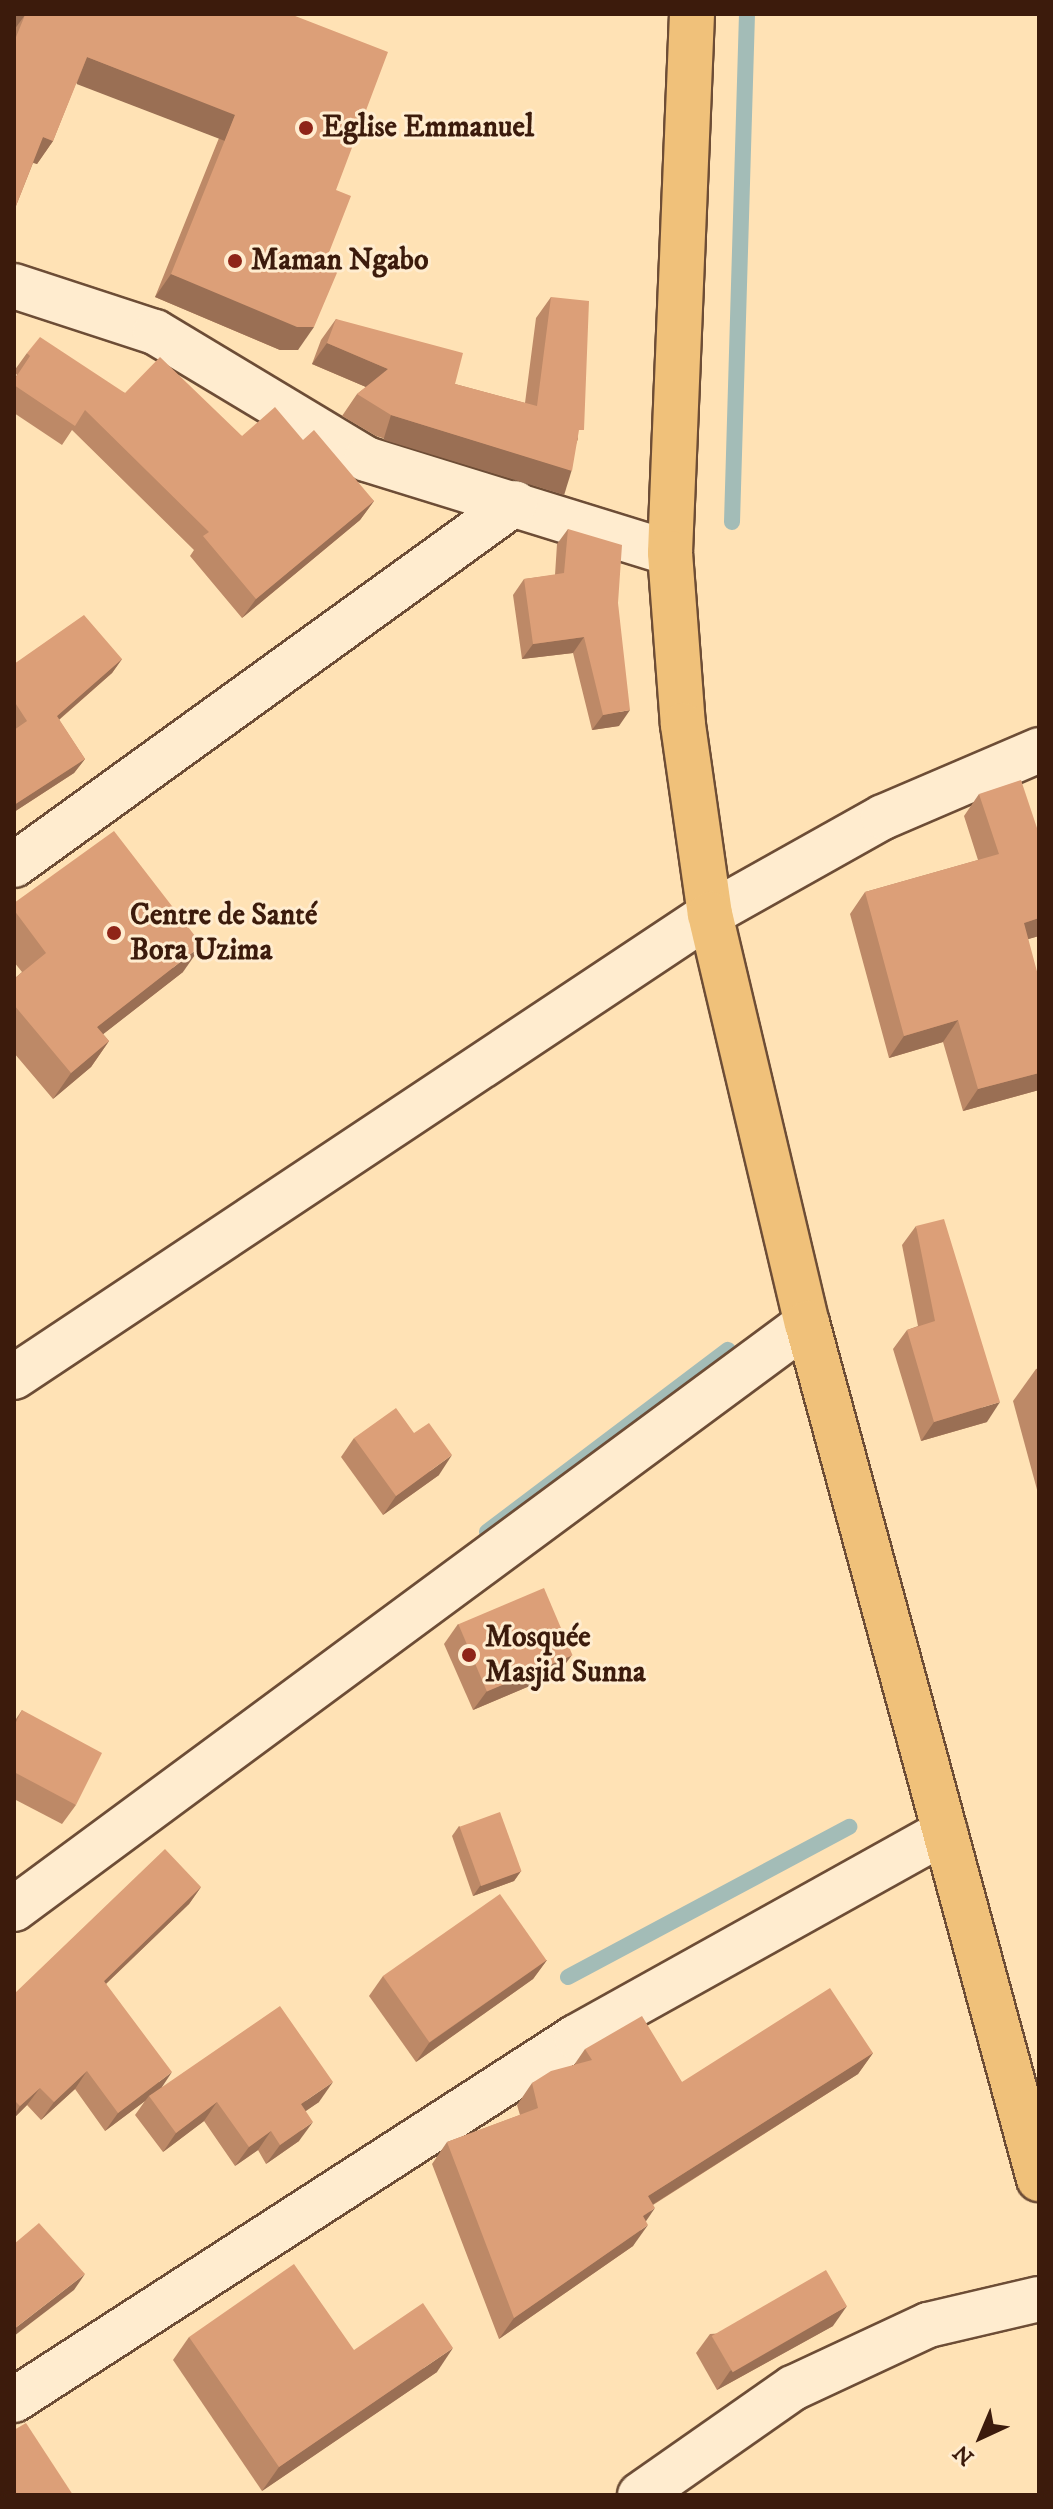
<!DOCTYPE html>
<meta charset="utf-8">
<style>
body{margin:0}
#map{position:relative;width:1053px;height:2509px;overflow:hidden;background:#ffe2b5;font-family:"IM FELL DW Pica",serif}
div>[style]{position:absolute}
.stream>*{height:16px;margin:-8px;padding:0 8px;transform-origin:8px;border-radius:8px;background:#a3bcb7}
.roads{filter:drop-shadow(2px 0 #6d4d36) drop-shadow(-2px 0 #6d4d36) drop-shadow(0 2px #6d4d36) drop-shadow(0 -2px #6d4d36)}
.street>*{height:44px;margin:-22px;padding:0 22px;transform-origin:22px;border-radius:22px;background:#ffeccf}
.primary>*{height:44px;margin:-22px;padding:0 22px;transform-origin:22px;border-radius:22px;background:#f0c17a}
.wall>*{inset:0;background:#bd8967}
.shaded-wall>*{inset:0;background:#9a6f54;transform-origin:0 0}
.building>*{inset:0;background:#dc9f78;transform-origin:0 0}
.dots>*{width:22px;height:22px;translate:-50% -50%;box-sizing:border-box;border:4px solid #ffeccf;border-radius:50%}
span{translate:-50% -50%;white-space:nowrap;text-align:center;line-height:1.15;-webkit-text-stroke:6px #ffeccf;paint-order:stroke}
.poi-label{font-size:30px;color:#3c1b0c;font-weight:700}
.left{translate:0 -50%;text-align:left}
.frame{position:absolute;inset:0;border:16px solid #3c1b0c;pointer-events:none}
.north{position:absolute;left:941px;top:2397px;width:80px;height:80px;-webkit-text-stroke:6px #ffeccf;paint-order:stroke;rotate:224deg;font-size:22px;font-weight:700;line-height:32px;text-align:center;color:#3c1b0c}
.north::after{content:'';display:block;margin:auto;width:28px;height:36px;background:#3c1b0c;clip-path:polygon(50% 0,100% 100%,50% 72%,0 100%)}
</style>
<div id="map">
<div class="stream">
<div style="left:732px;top:522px;width:508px;rotate:-88.31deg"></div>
<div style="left:487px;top:1532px;width:302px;rotate:-37.1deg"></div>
<div style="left:568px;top:1977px;width:319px;rotate:-28.1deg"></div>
</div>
<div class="roads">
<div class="street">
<div style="left:14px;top:286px;width:148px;rotate:18.1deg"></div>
<div style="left:155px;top:332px;width:246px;rotate:31deg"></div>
<div style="left:366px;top:459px;width:318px;rotate:17.2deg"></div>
<div style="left:14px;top:865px;width:618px;rotate:-35.85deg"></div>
<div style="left:14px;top:1377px;width:836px;rotate:-33.63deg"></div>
<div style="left:710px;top:914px;width:198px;rotate:-29.3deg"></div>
<div style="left:883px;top:817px;width:170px;rotate:-23.2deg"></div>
<div style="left:14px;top:1909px;width:986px;rotate:-36.46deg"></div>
<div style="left:14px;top:2400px;width:669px;rotate:-32.86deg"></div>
<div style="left:576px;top:2037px;width:422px;rotate:-29.1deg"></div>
<div style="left:640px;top:2495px;width:187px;rotate:-35deg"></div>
<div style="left:793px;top:2388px;width:149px;rotate:-25deg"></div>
<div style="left:928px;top:2325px;width:114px;rotate:-13.2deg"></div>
</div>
<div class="primary">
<div style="left:692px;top:14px;width:539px;rotate:92.34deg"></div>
<div style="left:670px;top:553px;width:172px;rotate:85.7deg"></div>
<div style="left:683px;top:725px;width:191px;rotate:81.9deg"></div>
<div style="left:710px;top:914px;width:420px;rotate:76.7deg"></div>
<div style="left:807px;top:1323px;width:887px;rotate:74.84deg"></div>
</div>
</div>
<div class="wall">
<div style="clip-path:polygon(14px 14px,290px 14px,336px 190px,328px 255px,298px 350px,280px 350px,155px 297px,219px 138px,76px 83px,53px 141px,37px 164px,33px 163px,14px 211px)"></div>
<div style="clip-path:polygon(551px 297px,578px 439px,557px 492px,376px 436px,342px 416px,357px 394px,366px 387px,312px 364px,321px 340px,336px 319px,455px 384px,525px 403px,536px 318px)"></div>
<div style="clip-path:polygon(27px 353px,125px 393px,242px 436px,303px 440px,374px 501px,360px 520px,242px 618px,190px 556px,194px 550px,72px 430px,62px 445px,14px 413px,14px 379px,17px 375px,14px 371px)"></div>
<div style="clip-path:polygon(568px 529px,618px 603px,619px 726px,592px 730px,573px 653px,522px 659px,513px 595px,524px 579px,555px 575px,557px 544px)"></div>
<div style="clip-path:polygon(122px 659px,112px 673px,59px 720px,85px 759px,74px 773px,14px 812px,14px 664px)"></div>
<div style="clip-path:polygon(979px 794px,1039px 834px,1039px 936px,1028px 939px,1039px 1090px,963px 1111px,943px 1042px,889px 1058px,850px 914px,865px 892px,978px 860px,964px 816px)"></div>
<div style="clip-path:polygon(14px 903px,183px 972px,103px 1034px,109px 1041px,91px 1067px,53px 1099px,14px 1053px,14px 979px,22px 972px,14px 962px)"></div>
<div style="clip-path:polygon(916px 1226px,987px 1422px,921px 1441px,893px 1349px,907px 1330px,918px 1326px,902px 1245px)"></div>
<div style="clip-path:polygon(1039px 1368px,1039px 1497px,1013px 1401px,1036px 1369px)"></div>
<div style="clip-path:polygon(354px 1438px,439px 1475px,383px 1515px,341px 1457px)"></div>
<div style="clip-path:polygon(458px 1624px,558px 1674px,473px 1710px,444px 1644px)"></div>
<div style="clip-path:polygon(22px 1710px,76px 1805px,62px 1824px,14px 1799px,14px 1722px)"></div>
<div style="clip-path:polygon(459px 1826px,521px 1871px,514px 1881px,473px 1896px,452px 1836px)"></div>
<div style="clip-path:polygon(201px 1887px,189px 1904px,106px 1984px,162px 2087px,319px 2102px,305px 2111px,299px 2141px,266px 2164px,258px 2150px,235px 2166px,204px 2121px,163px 2152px,135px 2115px,145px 2101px,105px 2131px,75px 2089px,41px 2120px,27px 2105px,14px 2118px,14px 1994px)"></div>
<div style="clip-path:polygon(547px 1960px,533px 1979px,416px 2062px,369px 1996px,383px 1976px)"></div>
<div style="clip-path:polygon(585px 2049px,682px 2082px,873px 2053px,858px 2074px,653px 2205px,633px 2246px,499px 2339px,432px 2164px,447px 2142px,520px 2115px,517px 2105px,532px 2083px,574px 2065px)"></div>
<div style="clip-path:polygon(833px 2326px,717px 2390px,696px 2353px,710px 2334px)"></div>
<div style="clip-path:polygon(189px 2337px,354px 2350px,437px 2372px,262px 2491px,173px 2360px)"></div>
</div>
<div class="shaded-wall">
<div style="clip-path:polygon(14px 14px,25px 15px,14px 30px)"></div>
<div style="left:87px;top:57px;width:159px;height:29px;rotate:21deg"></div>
<div style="clip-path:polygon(43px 137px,53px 141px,37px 164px,27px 160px)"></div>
<div style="clip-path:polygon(171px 274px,314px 327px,298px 350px,280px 350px,155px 297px)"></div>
<div style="clip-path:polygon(327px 343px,388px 369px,373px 390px,312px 364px)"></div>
<div style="left:391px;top:415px;width:189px;height:26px;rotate:17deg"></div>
<div style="clip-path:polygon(374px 501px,360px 520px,242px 618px,256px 599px)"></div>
<div style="clip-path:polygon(584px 637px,573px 653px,522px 659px,533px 644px)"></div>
<div style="clip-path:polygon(122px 659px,112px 673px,47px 730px,57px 716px)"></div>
<div style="clip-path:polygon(630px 710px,619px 726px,592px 730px,603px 715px)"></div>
<div style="clip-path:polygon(85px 759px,74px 773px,14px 812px,14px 805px)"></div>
<div style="clip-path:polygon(1039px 918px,1039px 936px,1008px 945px,1024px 923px)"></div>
<div style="clip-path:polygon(202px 945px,183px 972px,79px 1053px,97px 1027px)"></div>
<div style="clip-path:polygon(958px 1020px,943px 1042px,889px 1058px,904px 1036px)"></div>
<div style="clip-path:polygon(109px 1041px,91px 1067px,53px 1099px,71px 1073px)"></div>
<div style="clip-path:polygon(1039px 1073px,1039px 1090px,963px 1111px,978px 1089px)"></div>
<div style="clip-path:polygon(1000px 1402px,987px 1422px,921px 1441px,934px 1422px)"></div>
<div style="clip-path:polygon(452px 1455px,439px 1475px,383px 1515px,396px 1496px)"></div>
<div style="clip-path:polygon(572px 1655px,558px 1674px,473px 1710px,487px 1691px)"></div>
<div style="clip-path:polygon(521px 1871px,514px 1881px,473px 1896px,480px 1886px)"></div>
<div style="clip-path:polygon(201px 1887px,189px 1904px,91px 1998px,104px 1981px)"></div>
<div style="clip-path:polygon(547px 1960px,533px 1979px,416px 2062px,429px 2043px)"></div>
<div style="clip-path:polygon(873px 2053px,858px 2074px,633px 2217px,648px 2196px)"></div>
<div style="clip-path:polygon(87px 2071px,75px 2089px,41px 2120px,54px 2102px)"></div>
<div style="clip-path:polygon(172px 2072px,160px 2090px,149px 2096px,145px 2101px,105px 2131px,118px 2113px)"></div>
<div style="clip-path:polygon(333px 2082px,319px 2102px,287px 2124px,301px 2104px)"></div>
<div style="clip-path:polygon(40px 2088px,27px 2105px,14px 2118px,14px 2115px,20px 2106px)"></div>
<div style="clip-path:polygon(217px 2102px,204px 2121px,163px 2152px,176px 2133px)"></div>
<div style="clip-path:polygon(313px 2122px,299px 2141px,266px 2164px,280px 2145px)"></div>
<div style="clip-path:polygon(271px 2131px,258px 2150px,235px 2166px,249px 2147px)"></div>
<div style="clip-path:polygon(655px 2208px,640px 2230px,643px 2216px)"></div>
<div style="clip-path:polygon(648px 2225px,633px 2246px,499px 2339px,514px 2318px)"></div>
<div style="clip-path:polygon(85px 2274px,74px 2290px,14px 2336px,14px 2329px)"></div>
<div style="clip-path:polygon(847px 2306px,833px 2326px,717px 2390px,730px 2371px)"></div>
<div style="clip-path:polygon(453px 2348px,437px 2372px,262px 2491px,279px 2467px)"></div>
</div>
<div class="building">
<div style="clip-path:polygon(22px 14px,290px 14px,388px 52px,336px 190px,351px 196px,328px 255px,342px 261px,314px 327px,297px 327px,171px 274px,235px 115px,87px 57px,53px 141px,43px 137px,14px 211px,14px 42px,25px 15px)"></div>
<div style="clip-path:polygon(551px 297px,589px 301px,584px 430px,579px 430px,572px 471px,391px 415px,357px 394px,388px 369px,327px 343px,336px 319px,463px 353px,455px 384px,537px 406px)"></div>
<div style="clip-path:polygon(40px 337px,125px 393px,160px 357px,242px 436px,275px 407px,303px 440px,314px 430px,374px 501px,256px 599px,203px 536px,209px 532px,85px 410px,75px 426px,14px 385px,14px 380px,30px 356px,27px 353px)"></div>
<div style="clip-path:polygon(568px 529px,622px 545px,618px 603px,630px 710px,603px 715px,584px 637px,533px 644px,524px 579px,564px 573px)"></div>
<div style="clip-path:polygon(84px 615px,122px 659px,57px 716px,85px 759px,14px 805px,14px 730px,27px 721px,14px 701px,14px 664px)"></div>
<div style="clip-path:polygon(1021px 780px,1039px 834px,1039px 918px,1024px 923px,1039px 979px,1039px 1073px,978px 1089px,958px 1020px,904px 1036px,865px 892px,999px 854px,979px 794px)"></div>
<div style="clip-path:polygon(114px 831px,202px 945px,97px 1027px,109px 1041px,71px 1073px,14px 1005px,14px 979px,46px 953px,14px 910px,14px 903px)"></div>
<div style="clip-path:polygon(944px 1219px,1000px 1402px,934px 1422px,907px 1330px,935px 1321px,916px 1226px)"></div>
<div style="clip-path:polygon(396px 1408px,414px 1433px,429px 1423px,452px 1455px,396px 1496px,354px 1438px)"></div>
<div style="left:544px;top:1588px;width:73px;height:93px;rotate:67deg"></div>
<div style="clip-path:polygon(22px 1710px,102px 1753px,76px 1805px,14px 1772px,14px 1726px)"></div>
<div style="left:500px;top:1812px;width:63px;height:43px;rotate:70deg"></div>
<div style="clip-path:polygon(165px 1849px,201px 1887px,104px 1981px,172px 2072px,118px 2113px,87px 2071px,54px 2102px,40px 2088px,20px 2106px,14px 2100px,14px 1994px)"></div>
<div style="left:500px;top:1894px;width:81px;height:143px;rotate:55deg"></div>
<div style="clip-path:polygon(830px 1988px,873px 2053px,648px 2196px,655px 2208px,643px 2216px,648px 2225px,514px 2318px,447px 2142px,538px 2108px,532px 2083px,551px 2071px,592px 2060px,585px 2049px,642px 2016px,682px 2082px)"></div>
<div style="clip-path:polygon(280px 2006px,333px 2082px,301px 2104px,313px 2122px,280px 2145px,271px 2131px,249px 2147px,217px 2102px,176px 2133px,149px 2096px)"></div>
<div style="clip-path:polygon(39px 2223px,85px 2274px,14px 2329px,14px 2244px)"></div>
<div style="clip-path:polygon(294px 2264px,354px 2350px,423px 2303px,453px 2348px,279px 2467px,189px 2337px)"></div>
<div style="left:826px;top:2270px;width:42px;height:132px;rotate:60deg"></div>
<div style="clip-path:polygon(26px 2423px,73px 2495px,14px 2495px,14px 2430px)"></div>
</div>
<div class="dots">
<div style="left:306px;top:128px;background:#8f2418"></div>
<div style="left:235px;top:261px;background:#8f2418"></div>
<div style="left:114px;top:933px;background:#8f2418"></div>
<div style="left:469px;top:1655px;background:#8f2418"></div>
</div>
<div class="poi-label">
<span class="left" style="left:322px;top:128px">Eglise Emmanuel</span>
<span class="left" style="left:251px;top:261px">Maman Ngabo</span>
<span class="left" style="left:130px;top:933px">Centre de Santé<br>Bora Uzima</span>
<span class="left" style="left:485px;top:1655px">Mosquée<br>Masjid Sunna</span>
</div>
<div class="frame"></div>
<div class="north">N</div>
</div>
